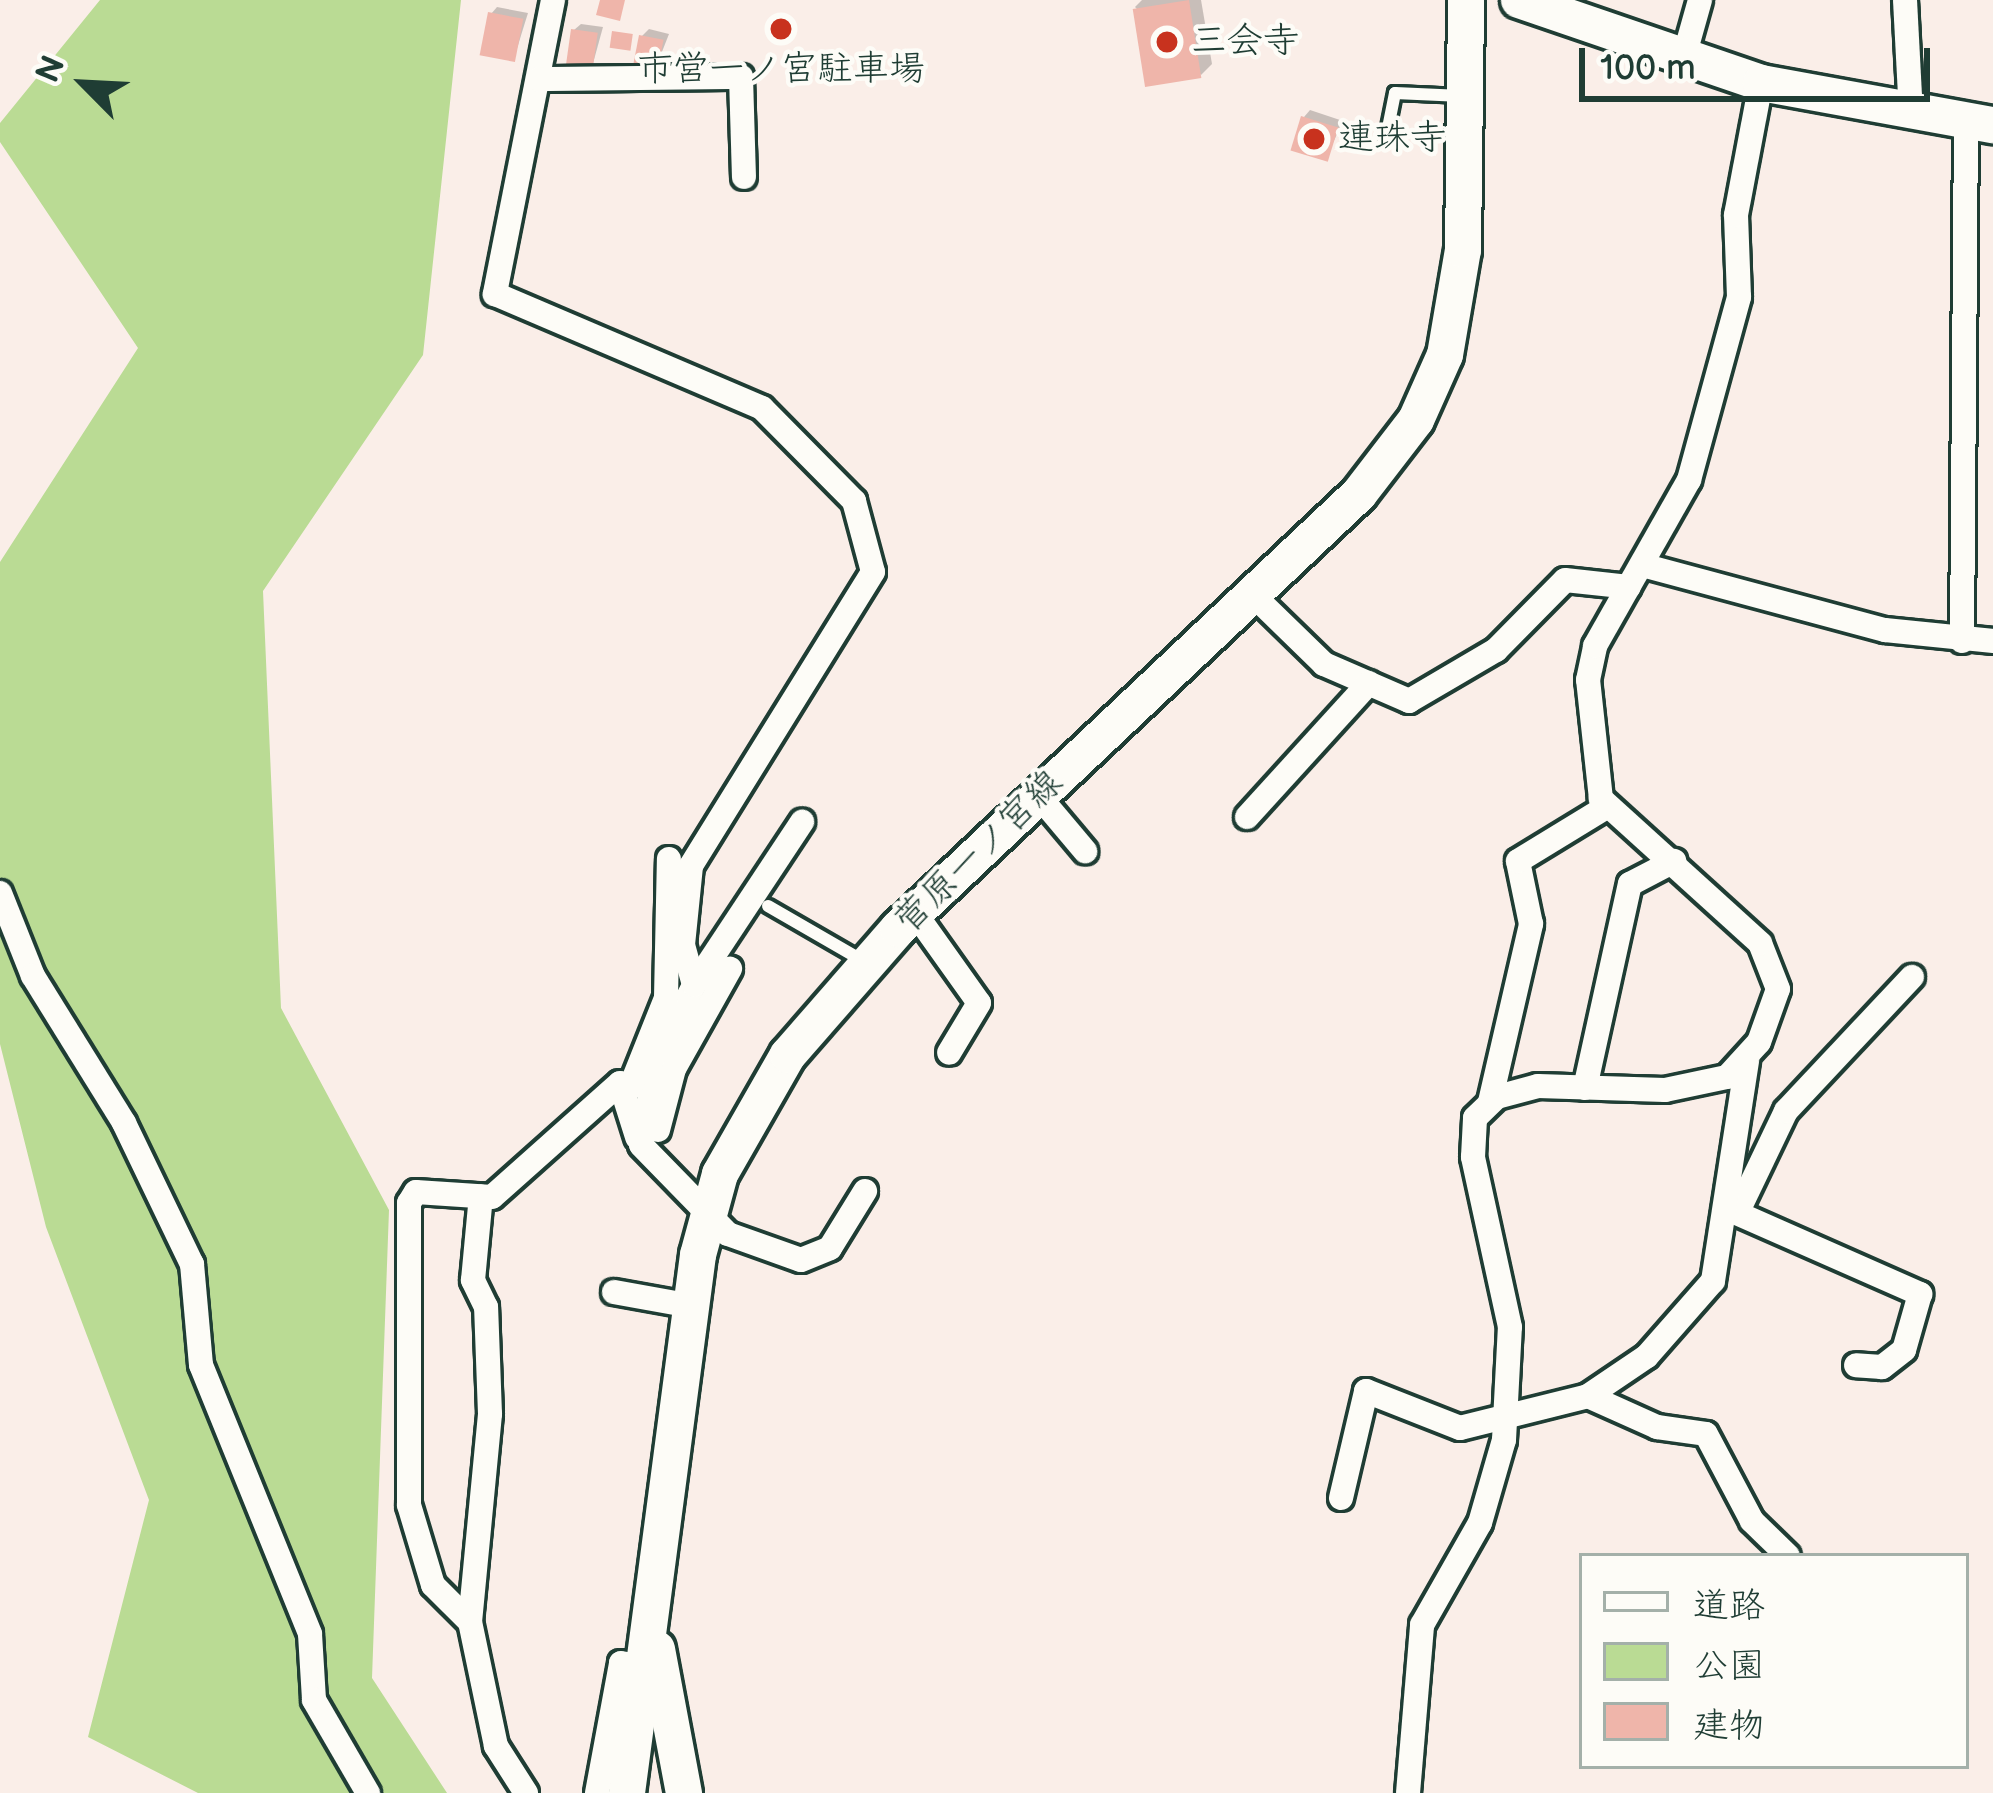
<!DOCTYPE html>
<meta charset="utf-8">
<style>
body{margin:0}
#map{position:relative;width:1993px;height:1793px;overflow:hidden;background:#faeee8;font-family:"Balsamiq Sans","Klee One",sans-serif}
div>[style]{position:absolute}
.green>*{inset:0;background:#badb94}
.shadow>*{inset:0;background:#0003}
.building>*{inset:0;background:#efb5aa;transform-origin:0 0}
.roads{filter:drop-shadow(3px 0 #1f3d34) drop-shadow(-3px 0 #1f3d34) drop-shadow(0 3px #1f3d34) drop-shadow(0 -3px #1f3d34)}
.lane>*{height:12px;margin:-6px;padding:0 6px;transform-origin:6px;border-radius:6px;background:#fdfcf7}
.street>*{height:24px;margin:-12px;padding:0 12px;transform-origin:12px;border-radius:12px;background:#fdfcf7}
.secondary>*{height:36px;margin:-18px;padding:0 18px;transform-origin:18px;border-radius:18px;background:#fdfcf7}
.dots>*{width:33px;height:33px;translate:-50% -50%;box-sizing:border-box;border:6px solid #fdfcf7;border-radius:50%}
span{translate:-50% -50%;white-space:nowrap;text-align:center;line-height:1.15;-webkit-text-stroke:9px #fdfcf7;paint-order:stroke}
.poi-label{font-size:36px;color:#1f3d34}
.left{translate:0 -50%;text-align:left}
.street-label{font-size:36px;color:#1f3d34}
.legend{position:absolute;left:1579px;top:1553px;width:390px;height:216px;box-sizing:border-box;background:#fdfcf7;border:3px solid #a4b0a9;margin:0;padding:15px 21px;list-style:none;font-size:36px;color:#1f3d34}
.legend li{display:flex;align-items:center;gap:24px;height:60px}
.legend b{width:60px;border:3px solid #a4b0a9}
.north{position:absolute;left:24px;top:24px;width:120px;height:120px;-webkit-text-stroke:9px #fdfcf7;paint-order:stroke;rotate:294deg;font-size:33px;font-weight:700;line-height:48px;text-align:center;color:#1f3d34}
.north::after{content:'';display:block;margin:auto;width:42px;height:54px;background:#1f3d34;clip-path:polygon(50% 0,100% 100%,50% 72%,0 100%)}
.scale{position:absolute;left:1579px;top:48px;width:351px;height:54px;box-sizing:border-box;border:6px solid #1f3d34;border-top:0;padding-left:15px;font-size:36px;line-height:42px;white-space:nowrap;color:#1f3d34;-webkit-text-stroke:9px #fdfcf7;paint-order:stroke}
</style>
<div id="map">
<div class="green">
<div style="clip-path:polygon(100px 0,461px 0,423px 355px,263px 591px,281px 1008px,389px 1210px,372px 1678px,447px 1793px,198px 1793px,88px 1737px,149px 1500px,46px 1227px,0 1044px,0 562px,138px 348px,0 142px,0 123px)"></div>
</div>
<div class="shadow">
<div style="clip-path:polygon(1142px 0,1201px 0,1212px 64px,1201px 75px,1135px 7px)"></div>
<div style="clip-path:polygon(497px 7px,528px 13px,514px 58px,491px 14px)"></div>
<div style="clip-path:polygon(581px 24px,603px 27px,592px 67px,574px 30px)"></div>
<div style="clip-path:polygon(649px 29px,669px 34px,656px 67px,642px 36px)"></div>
<div style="clip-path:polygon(1310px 110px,1343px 121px,1326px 158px,1304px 117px)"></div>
</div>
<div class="building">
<div style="clip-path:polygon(600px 0,625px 0,620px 21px,596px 15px)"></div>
<div style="left:1189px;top:0;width:79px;height:57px;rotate:81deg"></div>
<div style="left:488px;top:12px;width:36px;height:44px;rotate:11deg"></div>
<div style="left:571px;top:29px;width:27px;height:38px;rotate:8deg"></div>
<div style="left:612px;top:31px;width:21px;height:17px;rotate:8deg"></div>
<div style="left:639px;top:35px;width:25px;height:31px;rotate:11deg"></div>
<div style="left:1301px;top:116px;width:39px;height:36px;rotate:17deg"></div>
</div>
<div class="roads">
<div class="lane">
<div style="left:1386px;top:138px;width:46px;rotate:-78.7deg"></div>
<div style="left:1395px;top:93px;width:67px;rotate:2.6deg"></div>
<div style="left:768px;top:906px;width:112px;rotate:30deg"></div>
</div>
<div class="street">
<div style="left:553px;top:0;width:300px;rotate:101.2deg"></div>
<div style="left:495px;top:294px;width:290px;rotate:23.1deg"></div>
<div style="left:762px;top:408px;width:131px;rotate:45.3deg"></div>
<div style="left:854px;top:501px;width:73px;rotate:75deg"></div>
<div style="left:873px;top:572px;width:346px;rotate:121.8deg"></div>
<div style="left:691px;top:866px;width:79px;rotate:95.8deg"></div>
<div style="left:683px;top:945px;width:41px;rotate:74.6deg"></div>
<div style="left:694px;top:985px;width:85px;rotate:116.6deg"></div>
<div style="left:656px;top:1061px;width:85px;rotate:100.1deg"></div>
<div style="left:641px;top:1145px;width:124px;rotate:45.7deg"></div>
<div style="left:728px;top:1234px;width:77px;rotate:19.6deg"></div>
<div style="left:801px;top:1260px;width:31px;rotate:-22deg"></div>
<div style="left:830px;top:1248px;width:67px;rotate:-58.4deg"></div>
<div style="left:1905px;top:0;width:116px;rotate:87deg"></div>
<div style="left:1684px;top:57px;width:59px;rotate:-74.3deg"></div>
<div style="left:539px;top:79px;width:202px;rotate:-0.6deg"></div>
<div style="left:741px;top:77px;width:100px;rotate:88.3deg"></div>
<div style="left:1642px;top:565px;width:252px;rotate:15deg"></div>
<div style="left:1885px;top:630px;width:109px;rotate:5.8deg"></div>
<div style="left:1251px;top:593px;width:102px;rotate:44.2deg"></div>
<div style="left:1324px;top:664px;width:93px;rotate:23.5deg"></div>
<div style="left:1409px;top:701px;width:101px;rotate:-30.4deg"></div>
<div style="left:1496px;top:650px;width:98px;rotate:-45.4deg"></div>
<div style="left:1565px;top:580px;width:64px;rotate:6.2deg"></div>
<div style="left:1962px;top:641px;width:516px;rotate:-89.56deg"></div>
<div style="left:1037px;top:794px;width:75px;rotate:49.9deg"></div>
<div style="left:1247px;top:817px;width:181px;rotate:-47.7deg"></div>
<div style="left:0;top:893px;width:89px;rotate:68.3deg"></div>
<div style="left:33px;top:976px;width:173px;rotate:58.2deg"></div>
<div style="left:124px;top:1123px;width:157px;rotate:64.3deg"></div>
<div style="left:192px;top:1264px;width:101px;rotate:84.9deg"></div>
<div style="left:201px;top:1365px;width:290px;rotate:67.9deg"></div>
<div style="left:310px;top:1634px;width:66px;rotate:86.5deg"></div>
<div style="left:314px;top:1700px;width:108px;rotate:59.9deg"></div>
<div style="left:915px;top:913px;width:110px;rotate:54.6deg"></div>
<div style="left:979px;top:1003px;width:58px;rotate:121deg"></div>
<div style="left:694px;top:985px;width:196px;rotate:-56.5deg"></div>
<div style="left:630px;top:1088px;width:97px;rotate:-68.2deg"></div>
<div style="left:666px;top:998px;width:139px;rotate:-88.8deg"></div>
<div style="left:1585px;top:1088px;width:209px;rotate:-77.6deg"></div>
<div style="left:1630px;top:884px;width:50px;rotate:-27.6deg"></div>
<div style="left:1490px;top:1102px;width:183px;rotate:-77deg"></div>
<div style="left:1531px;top:924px;width:64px;rotate:-101.7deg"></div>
<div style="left:1518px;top:861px;width:105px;rotate:-31.4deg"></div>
<div style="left:658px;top:1130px;width:63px;rotate:-75.3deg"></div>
<div style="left:674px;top:1069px;width:115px;rotate:-60.8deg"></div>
<div style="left:1741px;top:1205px;width:104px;rotate:-64.4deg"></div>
<div style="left:1786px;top:1111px;width:184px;rotate:-46.8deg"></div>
<div style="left:1732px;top:1211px;width:206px;rotate:23.8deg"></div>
<div style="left:1920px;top:1294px;width:58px;rotate:105.9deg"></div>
<div style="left:1904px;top:1350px;width:28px;rotate:142deg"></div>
<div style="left:1882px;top:1367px;width:26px;rotate:-176deg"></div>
<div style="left:614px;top:1292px;width:79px;rotate:10.2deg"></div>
<div style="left:1588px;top:1396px;width:71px;rotate:-34.1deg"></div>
<div style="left:1647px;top:1356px;width:100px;rotate:-48.7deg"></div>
<div style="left:1713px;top:1281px;width:223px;rotate:-81.2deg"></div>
<div style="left:1341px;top:1498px;width:110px;rotate:-76.8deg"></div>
<div style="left:1366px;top:1391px;width:101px;rotate:21.5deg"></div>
<div style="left:1460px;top:1428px;width:132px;rotate:-14deg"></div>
<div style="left:1588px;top:1396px;width:76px;rotate:24.2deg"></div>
<div style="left:1657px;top:1427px;width:49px;rotate:8.1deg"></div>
<div style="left:1706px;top:1434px;width:98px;rotate:62.1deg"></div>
<div style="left:1752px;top:1521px;width:50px;rotate:44.2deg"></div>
<div style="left:470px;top:1622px;width:209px;rotate:-84.5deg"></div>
<div style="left:490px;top:1414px;width:107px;rotate:-92.1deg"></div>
<div style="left:486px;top:1307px;width:30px;rotate:-116deg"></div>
<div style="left:473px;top:1280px;width:84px;rotate:-84.6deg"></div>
<div style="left:526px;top:1793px;width:56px;rotate:-122.6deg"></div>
<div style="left:496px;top:1746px;width:127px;rotate:-101.8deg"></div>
<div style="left:470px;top:1622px;width:52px;rotate:-135deg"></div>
<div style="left:433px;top:1585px;width:84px;rotate:-106.7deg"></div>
<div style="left:409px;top:1505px;width:302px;rotate:-90deg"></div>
<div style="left:409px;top:1203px;width:13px;rotate:-58deg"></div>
<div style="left:416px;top:1192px;width:76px;rotate:3.8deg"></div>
<div style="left:492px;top:1197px;width:171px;rotate:-41.7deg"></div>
<div style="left:620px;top:1083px;width:57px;rotate:72.5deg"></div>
<div style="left:597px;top:1793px;width:132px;rotate:-79.5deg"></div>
<div style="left:621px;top:1663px;width:24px;rotate:9deg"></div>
<div style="left:1408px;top:1793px;width:169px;rotate:-85.2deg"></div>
<div style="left:1422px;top:1625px;width:117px;rotate:-60.4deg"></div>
<div style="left:1480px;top:1523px;width:86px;rotate:-73.9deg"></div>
<div style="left:1504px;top:1440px;width:113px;rotate:-87deg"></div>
<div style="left:1510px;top:1327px;width:174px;rotate:-102.3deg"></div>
<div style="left:1473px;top:1157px;width:39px;rotate:-87deg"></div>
<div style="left:1475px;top:1118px;width:30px;rotate:-44deg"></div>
<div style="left:1497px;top:1097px;width:42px;rotate:-15deg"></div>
<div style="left:1538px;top:1086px;width:127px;rotate:1.8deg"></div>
<div style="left:1665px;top:1090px;width:63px;rotate:-11.8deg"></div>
<div style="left:1727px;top:1077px;width:47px;rotate:-47.6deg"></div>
<div style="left:1759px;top:1042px;width:56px;rotate:-70.3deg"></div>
<div style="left:1778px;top:989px;width:49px;rotate:-111.4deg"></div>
<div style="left:1760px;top:943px;width:215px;rotate:-137.8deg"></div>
<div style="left:1601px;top:799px;width:120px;rotate:-96.2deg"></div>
<div style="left:1588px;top:680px;width:35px;rotate:-78deg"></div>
<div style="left:1595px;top:646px;width:191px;rotate:-60.5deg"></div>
<div style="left:1689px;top:480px;width:190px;rotate:-74.7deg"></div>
<div style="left:1739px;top:297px;width:82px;rotate:-92.1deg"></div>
<div style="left:1736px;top:215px;width:134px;rotate:-79.3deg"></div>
</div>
<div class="secondary">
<div style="left:1519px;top:0;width:256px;rotate:18.9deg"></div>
<div style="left:1761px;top:83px;width:236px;rotate:10.3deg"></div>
<div style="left:657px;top:1649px;width:147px;rotate:79.4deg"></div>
<div style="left:627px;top:1793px;width:543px;rotate:-82.48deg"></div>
<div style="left:698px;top:1255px;width:84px;rotate:-74.8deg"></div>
<div style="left:720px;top:1174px;width:137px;rotate:-60.3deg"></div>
<div style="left:788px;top:1055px;width:167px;rotate:-48.9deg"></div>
<div style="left:898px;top:929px;width:634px;rotate:-43.34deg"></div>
<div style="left:1359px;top:494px;width:93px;rotate:-52.4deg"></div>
<div style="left:1416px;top:420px;width:71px;rotate:-66deg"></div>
<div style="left:1445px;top:355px;width:107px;rotate:-80.3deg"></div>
<div style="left:1463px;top:250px;width:250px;rotate:-89.3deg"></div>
</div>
</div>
<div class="dots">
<div style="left:781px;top:29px;background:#c8321e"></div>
<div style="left:1167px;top:42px;background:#c8321e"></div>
<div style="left:1314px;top:139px;background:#c8321e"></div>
</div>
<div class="poi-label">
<span class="left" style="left:1191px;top:42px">三会寺</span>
<span style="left:781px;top:70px">市営一ノ宮駐車場</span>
<span class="left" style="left:1338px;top:139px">連珠寺</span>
</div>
<div class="street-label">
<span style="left:979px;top:852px;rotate:-44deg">菅原一ノ宮線</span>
</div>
<ul class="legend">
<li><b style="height:15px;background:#fdfcf7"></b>道路</li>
<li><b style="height:33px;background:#badb94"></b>公園</li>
<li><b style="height:33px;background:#efb5aa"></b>建物</li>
</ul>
<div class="north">N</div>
<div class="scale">100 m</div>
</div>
